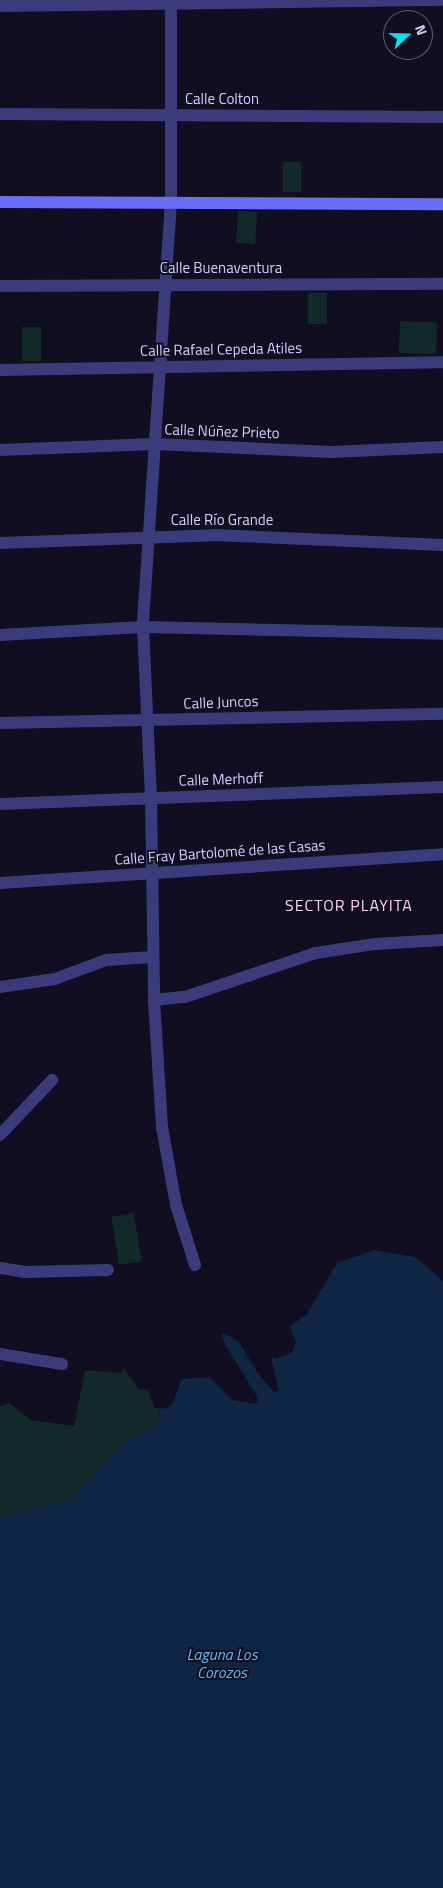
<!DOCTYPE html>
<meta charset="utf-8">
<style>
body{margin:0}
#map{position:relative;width:443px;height:1888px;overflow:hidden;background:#100e20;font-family:"Titillium Web",sans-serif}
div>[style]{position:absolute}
.green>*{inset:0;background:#112928;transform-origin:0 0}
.water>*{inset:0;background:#0e2543}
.street>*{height:12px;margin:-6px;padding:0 6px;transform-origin:6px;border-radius:6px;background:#3b3b7c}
.secondary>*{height:12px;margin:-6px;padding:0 6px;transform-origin:6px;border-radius:6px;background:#6b6cf8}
span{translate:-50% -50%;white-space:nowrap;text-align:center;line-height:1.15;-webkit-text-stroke:4px #100e20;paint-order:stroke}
.street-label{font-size:15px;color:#d2cffd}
.neighbourhood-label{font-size:16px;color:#fdd1ee;letter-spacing:1px}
.water-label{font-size:16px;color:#62b8f7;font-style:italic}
.north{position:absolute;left:383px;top:10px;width:50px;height:50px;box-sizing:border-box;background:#100e20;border:1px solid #5e5b78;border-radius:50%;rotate:69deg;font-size:14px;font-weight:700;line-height:20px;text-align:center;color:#d2cffd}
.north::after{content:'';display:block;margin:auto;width:18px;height:22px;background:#0bdeec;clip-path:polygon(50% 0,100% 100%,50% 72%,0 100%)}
</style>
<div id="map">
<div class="green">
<div style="left:283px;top:162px;width:18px;height:30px"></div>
<div style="left:238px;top:211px;width:19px;height:32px;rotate:3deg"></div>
<div style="left:308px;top:293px;width:19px;height:31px"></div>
<div style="left:400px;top:321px;width:37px;height:32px;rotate:2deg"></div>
<div style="left:22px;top:327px;width:19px;height:34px"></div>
<div style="left:134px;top:1213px;width:49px;height:23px;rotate:81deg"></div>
<div style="clip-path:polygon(123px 1367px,139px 1389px,148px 1390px,155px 1408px,160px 1409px,156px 1427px,124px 1442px,68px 1500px,8px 1514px,0 1518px,0 1406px,9px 1403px,31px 1420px,74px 1426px,85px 1370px,122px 1373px)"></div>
</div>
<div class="water">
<div style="clip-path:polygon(374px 1250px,415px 1257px,443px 1281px,443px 1888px,0 1888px,0 1518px,8px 1514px,68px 1500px,124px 1442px,156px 1427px,161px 1407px,167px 1409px,172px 1404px,182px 1379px,209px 1377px,232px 1400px,257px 1404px,258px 1398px,226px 1346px,221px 1335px,224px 1333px,239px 1342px,257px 1372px,274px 1392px,279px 1391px,271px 1357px,277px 1359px,291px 1353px,296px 1343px,290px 1326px,307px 1314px,337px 1263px)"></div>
</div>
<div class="street">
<div style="left:171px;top:0;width:201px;rotate:90deg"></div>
<div style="left:171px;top:201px;width:427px;rotate:93.8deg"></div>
<div style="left:143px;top:627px;width:171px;rotate:87.3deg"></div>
<div style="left:151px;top:798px;width:202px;rotate:89.1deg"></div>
<div style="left:154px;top:1000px;width:127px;rotate:86.4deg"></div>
<div style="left:162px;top:1127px;width:79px;rotate:79.8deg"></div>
<div style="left:176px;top:1205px;width:63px;rotate:72.4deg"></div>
<div style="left:0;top:6px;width:443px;rotate:-0.8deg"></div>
<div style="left:0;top:114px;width:443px;rotate:0.4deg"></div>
<div style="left:0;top:286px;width:443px;rotate:-0.3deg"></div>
<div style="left:0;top:370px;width:443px;rotate:-1deg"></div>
<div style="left:0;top:450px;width:155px;rotate:-2.2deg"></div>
<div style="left:155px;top:444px;width:176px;rotate:2.6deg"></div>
<div style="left:331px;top:452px;width:112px;rotate:-2.6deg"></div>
<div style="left:0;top:543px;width:214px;rotate:-2.1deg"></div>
<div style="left:214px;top:535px;width:229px;rotate:2.5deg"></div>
<div style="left:0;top:635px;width:143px;rotate:-3.2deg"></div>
<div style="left:143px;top:627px;width:300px;rotate:1.3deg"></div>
<div style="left:0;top:723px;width:443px;rotate:-1.2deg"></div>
<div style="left:0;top:804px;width:443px;rotate:-2.2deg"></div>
<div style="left:0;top:883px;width:444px;rotate:-3.7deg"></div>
<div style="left:0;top:987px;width:56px;rotate:-8.3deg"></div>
<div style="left:55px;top:979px;width:54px;rotate:-20.4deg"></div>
<div style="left:106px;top:960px;width:46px;rotate:-3.7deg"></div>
<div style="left:154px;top:1000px;width:31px;rotate:-6deg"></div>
<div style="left:185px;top:997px;width:138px;rotate:-18.6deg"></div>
<div style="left:316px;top:953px;width:60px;rotate:-8.7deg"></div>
<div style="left:375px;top:944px;width:68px;rotate:-3.4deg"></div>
<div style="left:0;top:1135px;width:76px;rotate:-46.6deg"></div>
<div style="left:0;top:1268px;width:24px;rotate:9deg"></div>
<div style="left:24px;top:1272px;width:84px;rotate:-1.4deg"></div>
<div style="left:0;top:1354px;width:63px;rotate:9.2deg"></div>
</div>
<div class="secondary">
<div style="left:0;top:202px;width:443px;rotate:0.3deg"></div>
</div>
<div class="street-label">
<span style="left:222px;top:99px">Calle Colton</span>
<span style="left:221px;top:268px">Calle Buenaventura</span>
<span style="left:221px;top:349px;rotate:-1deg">Calle Rafael Cepeda Atiles</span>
<span style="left:222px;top:431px;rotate:2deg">Calle Núñez Prieto</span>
<span style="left:222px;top:520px">Calle Río Grande</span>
<span style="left:221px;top:702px;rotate:-2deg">Calle Juncos</span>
<span style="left:221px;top:779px;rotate:-2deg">Calle Merhoff</span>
<span style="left:220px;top:852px;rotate:-4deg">Calle Fray Bartolomé de las Casas</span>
</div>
<div class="neighbourhood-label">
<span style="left:349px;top:905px">SECTOR PLAYITA</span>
</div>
<div class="water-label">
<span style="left:222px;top:1663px">Laguna Los<br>Corozos</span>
</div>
<div class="north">N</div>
</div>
